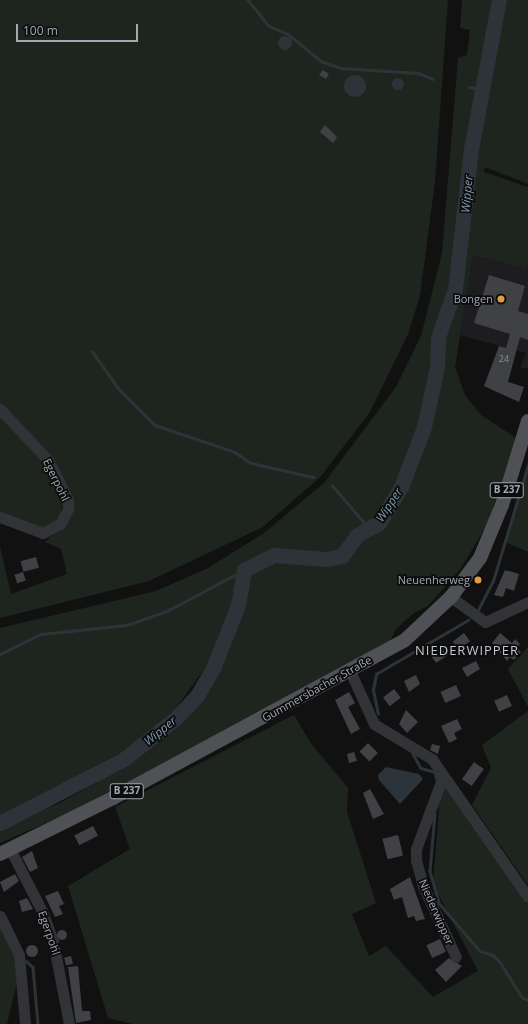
<!DOCTYPE html>
<meta charset="utf-8">
<style>
body{margin:0}
#map{position:relative;width:528px;height:1024px;overflow:hidden;background:#111112;font-family:"Open Sans",sans-serif}
div>[style]{position:absolute}
.built>*{inset:0;background:#1d1d1f}
.green>*{inset:0;background:#1e251e}
.water>*{inset:0;background:#2c343a}
.round{border-radius:50%}
.stream>*{height:2.5px;margin:-1.25px;padding:0 1.25px;transform-origin:1.25px;border-radius:1.25px;background:#2c343a}
.river>*{height:15px;margin:-7.5px;padding:0 7.5px;transform-origin:7.5px;border-radius:7.5px;background:#2c343a}
.building>*{inset:0;background:#404145;transform-origin:0 0}
.minor>*{height:11px;margin:-5.5px;padding:0 5.5px;transform-origin:5.5px;border-radius:5.5px;background:#323337}
.major>*{height:14px;margin:-7px;padding:0 7px;transform-origin:7px;border-radius:7px;background:#4f5156}
.dots>*{width:11px;height:11px;translate:-50% -50%;box-sizing:border-box;border:2px solid #0c0c0d;border-radius:50%}
span{translate:-50% -50%;white-space:nowrap;text-align:center;line-height:1.15;-webkit-text-stroke:3.5px #0c0c0d;paint-order:stroke}
.number-label{font-size:9px;color:#8a8f97}
.number-label span{-webkit-text-stroke-width:0}
.shield-label span{padding:1px 3px;background:#0c0c0d;border:1px solid;border-radius:3px;-webkit-text-stroke-width:0}
.shield-label{font-size:10px;color:#a3a9b2;font-weight:700}
.poi-label{font-size:11px;color:#a3a9b2}
.right{translate:-100% -50%;text-align:right}
.street-label{font-size:11px;color:#a3a9b2}
.water-label{font-size:12px;color:#7c99ab;font-style:italic}
.quarter-label{font-size:13px;color:#c4c8ce;letter-spacing:1px}
.scale{position:absolute;left:16px;top:24px;width:122px;height:18px;box-sizing:border-box;border:2px solid #a3a9b2;border-top:0;padding-left:5px;font-size:12px;line-height:14px;white-space:nowrap;color:#a3a9b2;-webkit-text-stroke:3px #0c0c0d;paint-order:stroke}
</style>
<div id="map">
<div class="built">
<div style="clip-path:polygon(473px 255px,526px 269px,528px 264px,528px 369px,520px 367px,526px 353px,460px 335px)"></div>
</div>
<div class="green">
<div style="clip-path:polygon(0 0,448px 0,435px 181px,420px 296px,408px 334px,370px 412px,321px 476px,263px 527px,149px 581px,0 618px,0 546px,11px 594px,67px 574px,61px 549px,45px 542px,65px 523px,74px 502px,51px 459px,0 407px)"></div>
<div style="clip-path:polygon(462px 0,492px 0,490px 75px,502px 20px,502px 0,528px 0,528px 184px,485px 167px,484px 172px,528px 187px,528px 264px,526px 269px,473px 255px,455px 367px,465px 395px,481px 415px,516px 438px,488px 523px,461px 568px,428px 606px,414px 613px,396px 629px,391px 640px,287px 700px,66px 814px,0 843px,0 827px,60px 803px,136px 760px,180px 722px,221px 662px,249px 585px,237px 586px,235px 607px,210px 661px,168px 719px,120px 753px,0 817px,0 628px,156px 591px,208px 568px,264px 533px,324px 483px,396px 387px,421px 336px,442px 253px,458px 58px,467px 55px,470px 30px,460px 28px)"></div>
<div style="clip-path:polygon(0 414px,44px 462px,64px 500px,59px 522px,44px 529px,0 512px)"></div>
<div style="clip-path:polygon(528px 462px,528px 552px,505px 542px)"></div>
<div style="clip-path:polygon(528px 647px,528px 707px,508px 669px)"></div>
<div style="clip-path:polygon(528px 711px,528px 885px,472px 805px,491px 768px,482px 745px)"></div>
<div style="clip-path:polygon(294px 715px,310px 742px,348px 788px,347px 812px,376px 903px,352px 914px,369px 956px,386px 946px,433px 997px,478px 971px,433px 884px,440px 796px,447px 785px,528px 902px,528px 1024px,133px 1024px,108px 1018px,68px 886px,130px 849px,115px 807px)"></div>
<div style="clip-path:polygon(0 921px,15px 956px,17px 982px,7px 1024px,0 1024px)"></div>
</div>
<div class="water">
<div class="round" style="left:278px;top:36px;width:14px;height:14px"></div>
<div class="round" style="left:344px;top:75px;width:22px;height:22px"></div>
<div class="round" style="left:392px;top:78px;width:12px;height:12px"></div>
<div style="clip-path:polygon(386px 767px,419px 774px,423px 779px,400px 804px,379px 780px,378px 775px)"></div>
</div>
<div class="stream">
<div style="left:248px;top:0;width:33px;rotate:51deg"></div>
<div style="left:269px;top:26px;width:21px;rotate:23deg"></div>
<div style="left:288px;top:34px;width:43px;rotate:39.3deg"></div>
<div style="left:321px;top:61px;width:21px;rotate:19deg"></div>
<div style="left:341px;top:68px;width:77px;rotate:3.7deg"></div>
<div style="left:418px;top:73px;width:16px;rotate:22deg"></div>
<div style="left:469px;top:87px;width:14px;rotate:8deg"></div>
<div style="left:92px;top:351px;width:47px;rotate:54.6deg"></div>
<div style="left:119px;top:389px;width:51px;rotate:45deg"></div>
<div style="left:155px;top:425px;width:84px;rotate:18.6deg"></div>
<div style="left:235px;top:452px;width:19px;rotate:35deg"></div>
<div style="left:251px;top:463px;width:64px;rotate:12.7deg"></div>
<div style="left:332px;top:485px;width:58px;rotate:49.2deg"></div>
<div style="left:478px;top:610px;width:33px;rotate:-63deg"></div>
<div style="left:493px;top:581px;width:121px;rotate:-73.2deg"></div>
<div style="left:0;top:654px;width:46px;rotate:-26deg"></div>
<div style="left:41px;top:634px;width:86px;rotate:-6deg"></div>
<div style="left:127px;top:625px;width:42px;rotate:-19.3deg"></div>
<div style="left:167px;top:611px;width:87px;rotate:-28deg"></div>
<div style="left:378px;top:714px;width:25px;rotate:-102deg"></div>
<div style="left:373px;top:690px;width:16px;rotate:-79deg"></div>
<div style="left:376px;top:674px;width:107px;rotate:-30.4deg"></div>
<div style="left:412px;top:752px;width:18px;rotate:61deg"></div>
<div style="left:421px;top:768px;width:15px;rotate:16deg"></div>
<div style="left:435px;top:772px;width:8px;rotate:76deg"></div>
<div style="left:435px;top:813px;width:58px;rotate:94.9deg"></div>
<div style="left:430px;top:871px;width:33px;rotate:74deg"></div>
<div style="left:439px;top:903px;width:63px;rotate:49.5deg"></div>
<div style="left:480px;top:951px;width:14px;rotate:17deg"></div>
<div style="left:493px;top:955px;width:10px;rotate:45deg"></div>
<div style="left:500px;top:962px;width:41px;rotate:57.8deg"></div>
<div style="left:522px;top:997px;width:7px;rotate:27deg"></div>
<div style="left:26px;top:961px;width:9px;rotate:41deg"></div>
<div style="left:33px;top:967px;width:57px;rotate:85deg"></div>
</div>
<div class="river">
<div style="left:0;top:823px;width:140px;rotate:-27.3deg"></div>
<div style="left:124px;top:759px;width:66px;rotate:-38.3deg"></div>
<div style="left:176px;top:718px;width:33px;rotate:-47deg"></div>
<div style="left:198px;top:694px;width:32px;rotate:-60deg"></div>
<div style="left:214px;top:666px;width:66px;rotate:-68.5deg"></div>
<div style="left:238px;top:605px;width:36px;rotate:-80deg"></div>
<div style="left:244px;top:570px;width:34px;rotate:-27deg"></div>
<div style="left:274px;top:555px;width:52px;rotate:4.4deg"></div>
<div style="left:326px;top:559px;width:16px;rotate:-11deg"></div>
<div style="left:342px;top:556px;width:26px;rotate:-54deg"></div>
<div style="left:357px;top:535px;width:25px;rotate:-29deg"></div>
<div style="left:379px;top:523px;width:42px;rotate:-58.6deg"></div>
<div style="left:401px;top:487px;width:64px;rotate:-69deg"></div>
<div style="left:424px;top:427px;width:61px;rotate:-77.8deg"></div>
<div style="left:437px;top:367px;width:30px;rotate:-88deg"></div>
<div style="left:438px;top:337px;width:51px;rotate:-70.5deg"></div>
<div style="left:455px;top:289px;width:141px;rotate:-83.5deg"></div>
<div style="left:471px;top:149px;width:152px;rotate:-79.4deg"></div>
</div>
<div class="building">
<div style="clip-path:polygon(323px 70px,329px 74px,326px 79px,319px 75px)"></div>
<div style="clip-path:polygon(325px 125px,337px 137px,333px 143px,320px 132px)"></div>
<div style="clip-path:polygon(489px 275px,525px 286px,518px 311px,528px 314px,528px 340px,520px 337px,508px 382px,524px 387px,519px 402px,484px 386px,499px 346px,506px 348px,510px 334px,474px 323px)"></div>
<div style="left:36px;top:557px;width:11px;height:16px;rotate:75deg"></div>
<div style="clip-path:polygon(505px 570px,519px 574px,514px 591px,506px 588px,503px 597px,494px 595px)"></div>
<div style="left:23px;top:572px;width:9px;height:9px;rotate:72deg"></div>
<div style="left:464px;top:633px;width:10px;height:14px;rotate:53deg"></div>
<div style="clip-path:polygon(500px 633px,512px 643px,515px 639px,520px 644px,517px 648px,521px 652px,514px 660px,510px 657px,507px 661px,492px 643px)"></div>
<div style="left:439px;top:644px;width:14px;height:13px;rotate:56deg"></div>
<div style="clip-path:polygon(476px 661px,480px 669px,467px 677px,462px 668px)"></div>
<div style="clip-path:polygon(416px 675px,420px 684px,409px 692px,404px 681px)"></div>
<div style="left:456px;top:685px;width:12px;height:17px;rotate:66deg"></div>
<div style="left:394px;top:689px;width:11px;height:14px;rotate:52deg"></div>
<div style="clip-path:polygon(349px 692px,355px 703px,348px 707px,360px 729px,351px 734px,335px 700px)"></div>
<div style="left:507px;top:695px;width:12px;height:14px;rotate:66deg"></div>
<div style="clip-path:polygon(406px 710px,418px 722px,407px 733px,399px 724px)"></div>
<div style="clip-path:polygon(457px 719px,462px 729px,454px 733px,457px 739px,449px 743px,441px 726px)"></div>
<div style="left:368px;top:743px;width:14px;height:12px;rotate:45deg"></div>
<div style="clip-path:polygon(432px 744px,440px 746px,438px 754px,430px 750px)"></div>
<div style="clip-path:polygon(354px 752px,357px 761px,349px 763px,347px 754px)"></div>
<div style="left:474px;top:762px;width:12px;height:21px;rotate:35deg"></div>
<div style="clip-path:polygon(370px 789px,384px 814px,373px 819px,363px 793px)"></div>
<div style="left:93px;top:826px;width:11px;height:21px;rotate:63deg"></div>
<div style="left:398px;top:835px;width:21px;height:16px;rotate:76deg"></div>
<div style="clip-path:polygon(32px 851px,38px 868px,30px 872px,22px 857px)"></div>
<div style="clip-path:polygon(15px 874px,19px 881px,4px 892px,0 882px)"></div>
<div style="clip-path:polygon(410px 877px,425px 919px,416px 921px,414px 916px,408px 918px,402px 897px,394px 900px,390px 889px)"></div>
<div style="clip-path:polygon(58px 891px,64px 904px,59px 906px,63px 914px,55px 917px,45px 896px)"></div>
<div style="clip-path:polygon(27px 898px,33px 909px,22px 912px,19px 901px)"></div>
<div class="round" style="left:57px;top:930px;width:10px;height:10px"></div>
<div style="left:440px;top:939px;width:14px;height:15px;rotate:65deg"></div>
<div class="round" style="left:26px;top:945px;width:12px;height:12px"></div>
<div style="left:71px;top:956px;width:8px;height:7px;rotate:76deg"></div>
<div style="clip-path:polygon(449px 958px,462px 966px,446px 982px,435px 970px)"></div>
<div style="clip-path:polygon(78px 966px,82px 1011px,90px 1011px,91px 1020px,76px 1023px,68px 967px)"></div>
</div>
<div class="minor">
<div style="left:0;top:409px;width:70px;rotate:46.7deg"></div>
<div style="left:48px;top:460px;width:45px;rotate:63.4deg"></div>
<div style="left:68px;top:500px;width:9px;rotate:90deg"></div>
<div style="left:68px;top:509px;width:16px;rotate:117deg"></div>
<div style="left:61px;top:523px;width:21px;rotate:151deg"></div>
<div style="left:43px;top:533px;width:46px;rotate:-159.6deg"></div>
<div style="left:451px;top:597px;width:42px;rotate:36.3deg"></div>
<div style="left:485px;top:622px;width:47px;rotate:-24.9deg"></div>
<div style="left:350px;top:671px;width:58px;rotate:65.6deg"></div>
<div style="left:374px;top:724px;width:68px;rotate:31.1deg"></div>
<div style="left:432px;top:759px;width:168px;rotate:55.2deg"></div>
<div style="left:443px;top:776px;width:78px;rotate:110.3deg"></div>
<div style="left:416px;top:849px;width:11px;rotate:90deg"></div>
<div style="left:416px;top:860px;width:27px;rotate:75deg"></div>
<div style="left:423px;top:886px;width:78px;rotate:65.1deg"></div>
<div style="left:10px;top:849px;width:70px;rotate:62.7deg"></div>
<div style="left:42px;top:911px;width:32px;rotate:70deg"></div>
<div style="left:53px;top:941px;width:85px;rotate:79.1deg"></div>
<div style="left:0;top:916px;width:43px;rotate:64deg"></div>
<div style="left:19px;top:955px;width:69px;rotate:85deg"></div>
</div>
<div class="major">
<div style="left:0;top:854px;width:126px;rotate:-26.4deg"></div>
<div style="left:113px;top:798px;width:332px;rotate:-28.4deg"></div>
<div style="left:405px;top:640px;width:63px;rotate:-43.1deg"></div>
<div style="left:451px;top:597px;width:49px;rotate:-53.4deg"></div>
<div style="left:480px;top:558px;width:57px;rotate:-67.5deg"></div>
<div style="left:502px;top:505px;width:88px;rotate:-72.8deg"></div>
</div>
<div class="dots">
<div style="left:501px;top:299px;background:#e29c39"></div>
<div style="left:478px;top:580px;background:#e29c39"></div>
</div>
<div class="number-label">
<span style="left:504px;top:359px">24</span>
</div>
<div class="shield-label">
<span style="left:507px;top:490px">B 237</span>
<span style="left:127px;top:791px">B 237</span>
</div>
<div class="poi-label">
<span class="right" style="left:493px;top:299px">Bongen</span>
<span class="right" style="left:470px;top:580px">Neuenherweg</span>
</div>
<div class="street-label">
<span style="left:56px;top:480px;rotate:64deg">Egerpohl</span>
<span style="left:317px;top:689px;rotate:-29deg">Gummersbacher Straße</span>
<span style="left:436px;top:912px;rotate:66deg">Niederwipper</span>
<span style="left:49px;top:933px;rotate:71deg">Egerpohl</span>
</div>
<div class="water-label">
<span style="left:467px;top:194px;rotate:-85deg">Wipper</span>
<span style="left:389px;top:505px;rotate:-57deg">Wipper</span>
<span style="left:160px;top:731px;rotate:-39deg">Wipper</span>
</div>
<div class="quarter-label">
<span style="left:467px;top:650px">NIEDERWIPPER</span>
</div>
<div class="scale">100 m</div>
</div>
